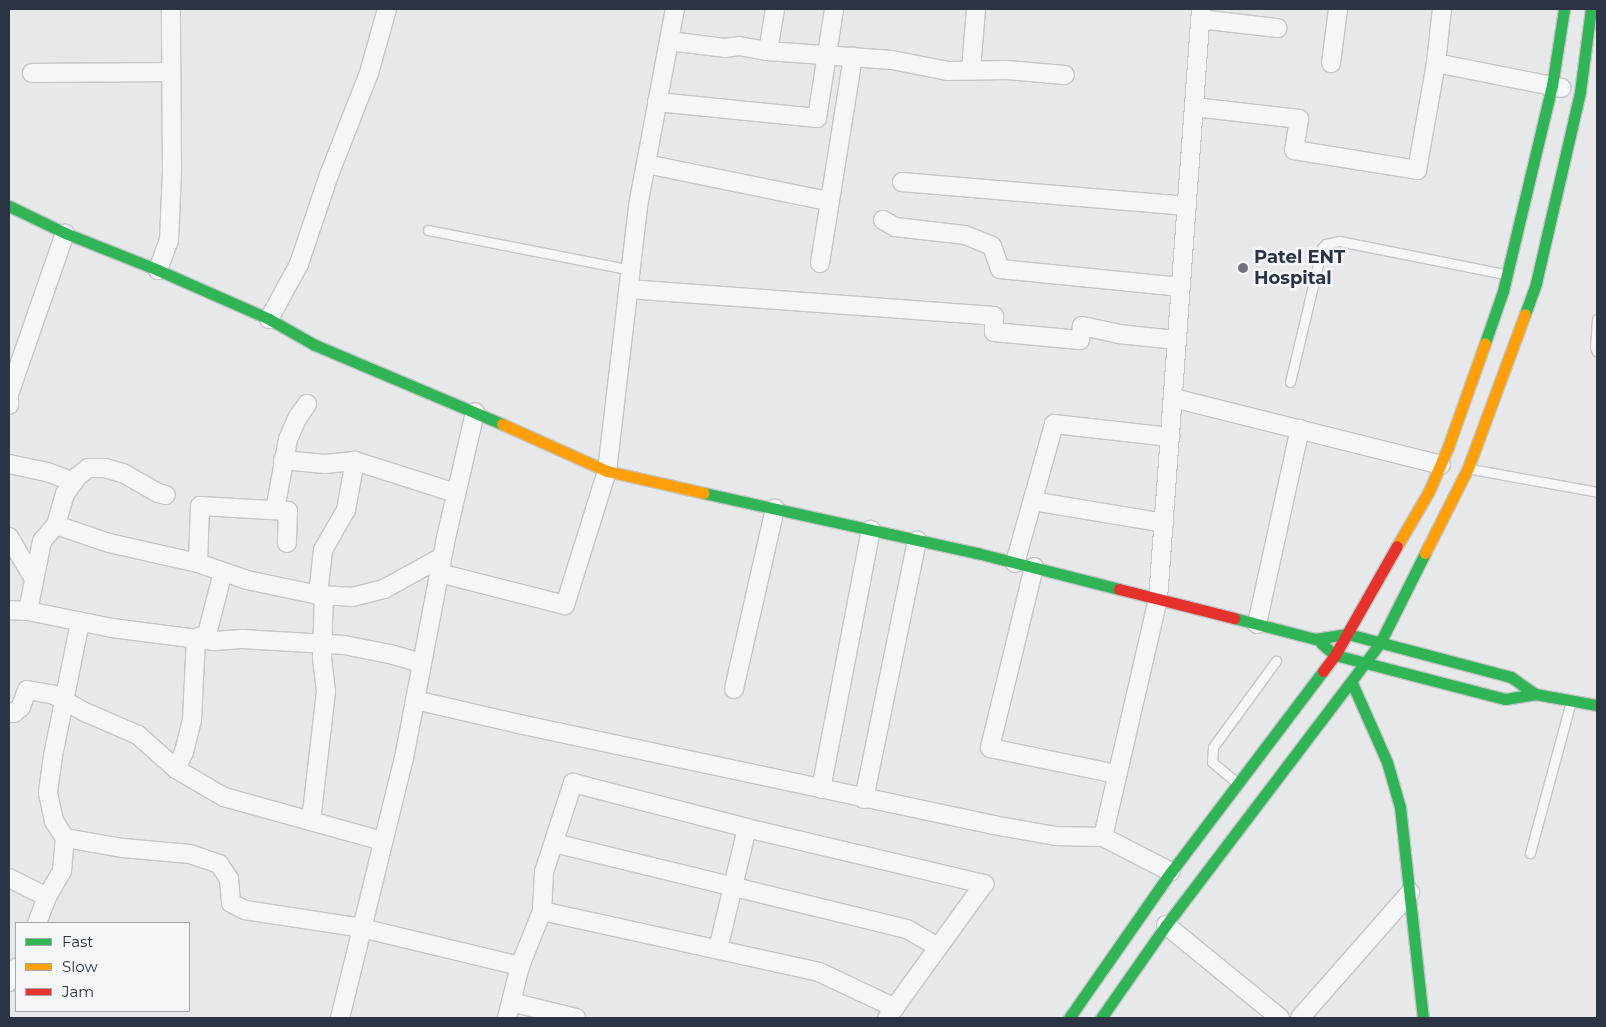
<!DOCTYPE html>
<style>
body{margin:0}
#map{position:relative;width:1606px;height:1027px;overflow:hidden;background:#e6e8ea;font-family:Montserrat,sans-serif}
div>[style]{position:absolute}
.roads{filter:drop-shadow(1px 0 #c4c6c8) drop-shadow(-1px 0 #c4c6c8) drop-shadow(0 1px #c4c6c8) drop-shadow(0 -1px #c4c6c8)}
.lane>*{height:9px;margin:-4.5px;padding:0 4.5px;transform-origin:4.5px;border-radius:4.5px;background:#f5f6f7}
.street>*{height:18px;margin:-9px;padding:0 9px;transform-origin:9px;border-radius:9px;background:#f5f6f7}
.fast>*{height:11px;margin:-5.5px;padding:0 5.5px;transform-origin:5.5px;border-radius:5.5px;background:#30b455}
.slow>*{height:11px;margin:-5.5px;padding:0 5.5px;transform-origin:5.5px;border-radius:5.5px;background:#ff9f0a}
.jam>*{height:11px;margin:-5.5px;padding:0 5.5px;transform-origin:5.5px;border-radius:5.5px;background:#e5322d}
.dots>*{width:14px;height:14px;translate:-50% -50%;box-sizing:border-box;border:2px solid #f4f6f9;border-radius:50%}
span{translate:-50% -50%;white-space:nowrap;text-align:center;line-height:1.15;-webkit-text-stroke:5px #f4f6f9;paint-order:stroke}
.poi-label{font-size:18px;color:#2b3445;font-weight:700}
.left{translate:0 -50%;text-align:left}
.frame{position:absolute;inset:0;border:10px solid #2b3445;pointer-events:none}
.legend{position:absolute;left:15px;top:922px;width:175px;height:90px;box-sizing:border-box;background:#f4f6f9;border:1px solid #a4a8b1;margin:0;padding:6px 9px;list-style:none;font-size:15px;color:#2b3445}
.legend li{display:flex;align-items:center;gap:10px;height:25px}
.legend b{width:25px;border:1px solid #a4a8b1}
</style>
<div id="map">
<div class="roads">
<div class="lane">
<div style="left:428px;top:230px;width:207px;rotate:11.1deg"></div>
<div style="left:1597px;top:319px;width:28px;rotate:94deg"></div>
<div style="left:1595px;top:347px;width:5px;rotate:68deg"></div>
<div style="left:1290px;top:382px;width:138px;rotate:-76.6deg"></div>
<div style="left:1322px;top:248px;width:6px;rotate:-45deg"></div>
<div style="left:1326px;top:244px;width:13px;rotate:-13deg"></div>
<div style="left:1339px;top:241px;width:168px;rotate:11.3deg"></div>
<div style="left:1471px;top:469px;width:128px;rotate:10.3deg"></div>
<div style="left:1236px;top:782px;width:31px;rotate:-140deg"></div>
<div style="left:1212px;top:762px;width:15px;rotate:-86deg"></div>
<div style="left:1213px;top:747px;width:107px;rotate:-53.8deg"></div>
<div style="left:1530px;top:853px;width:157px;rotate:-74.9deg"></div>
</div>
<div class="street">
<div style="left:1200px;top:19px;width:78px;rotate:6.7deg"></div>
<div style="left:669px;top:41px;width:56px;rotate:7.1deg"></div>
<div style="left:725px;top:48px;width:14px;rotate:-8deg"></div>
<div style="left:739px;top:46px;width:29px;rotate:10deg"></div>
<div style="left:768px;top:51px;width:124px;rotate:4.2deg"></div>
<div style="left:892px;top:60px;width:57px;rotate:11.1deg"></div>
<div style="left:948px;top:71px;width:59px;rotate:-1deg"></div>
<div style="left:1007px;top:70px;width:58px;rotate:4.9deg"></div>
<div style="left:768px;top:51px;width:43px;rotate:-80.5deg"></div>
<div style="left:1331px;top:63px;width:54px;rotate:-82.6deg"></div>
<div style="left:1436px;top:63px;width:128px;rotate:11.2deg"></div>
<div style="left:971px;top:70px;width:61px;rotate:-85.3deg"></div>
<div style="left:32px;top:73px;width:139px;rotate:-0.4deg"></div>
<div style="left:657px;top:102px;width:161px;rotate:5.7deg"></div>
<div style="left:817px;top:118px;width:110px;rotate:-81.1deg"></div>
<div style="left:1194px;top:107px;width:106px;rotate:6.5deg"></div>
<div style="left:1299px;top:119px;width:31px;rotate:99deg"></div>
<div style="left:1294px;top:150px;width:125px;rotate:9.2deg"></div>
<div style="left:1417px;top:170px;width:109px;rotate:-79.9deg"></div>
<div style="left:1436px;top:63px;width:54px;rotate:-83.7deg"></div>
<div style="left:646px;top:164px;width:186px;rotate:11.5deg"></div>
<div style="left:902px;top:182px;width:286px;rotate:4.8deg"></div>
<div style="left:883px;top:220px;width:14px;rotate:30deg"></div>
<div style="left:895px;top:227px;width:70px;rotate:6.5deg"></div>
<div style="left:965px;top:235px;width:29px;rotate:22deg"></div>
<div style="left:992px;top:246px;width:24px;rotate:71deg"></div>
<div style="left:1000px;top:269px;width:182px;rotate:5.7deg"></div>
<div style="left:820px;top:263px;width:209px;rotate:-80.9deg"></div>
<div style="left:158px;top:270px;width:32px;rotate:-70deg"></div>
<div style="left:169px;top:240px;width:70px;rotate:-87.5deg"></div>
<div style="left:172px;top:170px;width:161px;rotate:-90.4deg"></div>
<div style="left:628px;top:289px;width:367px;rotate:4.2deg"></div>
<div style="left:994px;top:316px;width:16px;rotate:90deg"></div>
<div style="left:994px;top:332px;width:86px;rotate:5.3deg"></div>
<div style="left:1080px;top:340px;width:14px;rotate:-82deg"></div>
<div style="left:1082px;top:326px;width:38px;rotate:12deg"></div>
<div style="left:1119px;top:334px;width:58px;rotate:5.9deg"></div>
<div style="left:269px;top:319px;width:63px;rotate:-61.4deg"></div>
<div style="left:299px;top:264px;width:94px;rotate:-71.4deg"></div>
<div style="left:329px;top:175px;width:110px;rotate:-68.6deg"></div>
<div style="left:369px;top:73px;width:66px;rotate:-74.3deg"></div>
<div style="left:1173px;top:398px;width:276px;rotate:14deg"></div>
<div style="left:9px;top:405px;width:11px;rotate:-90deg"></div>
<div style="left:9px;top:394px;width:170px;rotate:-70.8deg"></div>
<div style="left:283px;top:460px;width:42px;rotate:5.4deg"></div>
<div style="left:325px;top:464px;width:30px;rotate:-6deg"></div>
<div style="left:355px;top:461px;width:106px;rotate:17.6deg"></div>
<div style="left:9px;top:464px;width:39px;rotate:12deg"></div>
<div style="left:47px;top:472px;width:29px;rotate:20deg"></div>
<div style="left:1033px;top:501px;width:133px;rotate:9.5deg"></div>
<div style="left:275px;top:510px;width:72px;rotate:-79.6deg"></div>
<div style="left:288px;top:439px;width:24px;rotate:-66deg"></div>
<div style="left:298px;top:417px;width:16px;rotate:-55deg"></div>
<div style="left:56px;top:525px;width:56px;rotate:18.8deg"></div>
<div style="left:109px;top:543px;width:91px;rotate:12.7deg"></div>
<div style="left:198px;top:563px;width:52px;rotate:19.1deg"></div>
<div style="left:247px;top:580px;width:73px;rotate:11.9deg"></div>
<div style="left:318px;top:595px;width:34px;rotate:3deg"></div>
<div style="left:352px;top:597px;width:33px;rotate:-14deg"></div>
<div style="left:384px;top:589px;width:66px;rotate:-28.9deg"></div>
<div style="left:9px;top:537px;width:49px;rotate:59.2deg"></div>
<div style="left:198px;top:563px;width:57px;rotate:-88deg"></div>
<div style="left:200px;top:506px;width:88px;rotate:3.3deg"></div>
<div style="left:288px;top:511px;width:32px;rotate:92deg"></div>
<div style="left:1015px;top:563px;width:144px;rotate:-74.3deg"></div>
<div style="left:1054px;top:424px;width:117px;rotate:6.4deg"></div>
<div style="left:1034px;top:567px;width:186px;rotate:103.7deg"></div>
<div style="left:990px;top:748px;width:130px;rotate:11.6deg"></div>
<div style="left:439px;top:573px;width:130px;rotate:14.3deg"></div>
<div style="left:565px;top:605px;width:140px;rotate:-72.6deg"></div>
<div style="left:607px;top:471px;width:267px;rotate:-83.3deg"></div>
<div style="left:638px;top:206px;width:200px;rotate:-79.4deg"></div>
<div style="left:318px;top:595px;width:45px;rotate:-83.7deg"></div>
<div style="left:323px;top:550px;width:46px;rotate:-60.1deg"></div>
<div style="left:346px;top:510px;width:50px;rotate:-79.6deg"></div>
<div style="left:9px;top:610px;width:19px;rotate:3deg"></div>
<div style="left:28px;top:611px;width:86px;rotate:11.4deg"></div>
<div style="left:112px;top:628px;width:103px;rotate:7.3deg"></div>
<div style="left:214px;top:641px;width:28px;rotate:-4deg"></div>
<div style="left:242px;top:639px;width:102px;rotate:3.4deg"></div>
<div style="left:344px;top:645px;width:47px;rotate:11.1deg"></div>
<div style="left:390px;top:654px;width:33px;rotate:16deg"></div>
<div style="left:28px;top:611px;width:71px;rotate:-78.7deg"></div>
<div style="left:42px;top:541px;width:21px;rotate:-49deg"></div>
<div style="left:56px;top:525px;width:32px;rotate:-74deg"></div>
<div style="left:65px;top:494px;width:21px;rotate:-55deg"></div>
<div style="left:77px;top:477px;width:14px;rotate:-39deg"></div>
<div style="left:88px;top:468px;width:17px"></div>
<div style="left:105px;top:468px;width:19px;rotate:16deg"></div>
<div style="left:123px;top:473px;width:40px;rotate:29.7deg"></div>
<div style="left:158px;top:493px;width:8px;rotate:14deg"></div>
<div style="left:80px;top:622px;width:137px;rotate:101.4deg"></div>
<div style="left:53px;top:756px;width:37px;rotate:98deg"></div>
<div style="left:48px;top:793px;width:29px;rotate:78deg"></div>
<div style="left:54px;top:821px;width:20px;rotate:57deg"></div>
<div style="left:65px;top:838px;width:59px;rotate:9.8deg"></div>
<div style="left:123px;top:848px;width:67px;rotate:5.1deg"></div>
<div style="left:190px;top:854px;width:31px;rotate:19deg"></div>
<div style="left:219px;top:864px;width:18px;rotate:56deg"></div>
<div style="left:229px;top:879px;width:24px;rotate:85deg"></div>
<div style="left:231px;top:903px;width:16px;rotate:27deg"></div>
<div style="left:245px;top:910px;width:118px;rotate:8.7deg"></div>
<div style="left:362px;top:928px;width:163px;rotate:13.5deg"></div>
<div style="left:1257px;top:624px;width:200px;rotate:-77.6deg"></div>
<div style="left:734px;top:689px;width:185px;rotate:-77.2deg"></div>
<div style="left:415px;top:700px;width:107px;rotate:13deg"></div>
<div style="left:519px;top:724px;width:485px;rotate:12deg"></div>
<div style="left:993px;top:825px;width:64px;rotate:9.9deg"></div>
<div style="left:1056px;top:836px;width:47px;rotate:1.2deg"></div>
<div style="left:1103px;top:837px;width:76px;rotate:27.2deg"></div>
<div style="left:9px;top:712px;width:5px;rotate:11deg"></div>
<div style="left:14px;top:713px;width:9px;rotate:-41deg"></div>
<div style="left:21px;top:707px;width:18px;rotate:-71deg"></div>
<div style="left:27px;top:690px;width:27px;rotate:10deg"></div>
<div style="left:54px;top:695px;width:38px;rotate:29deg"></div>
<div style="left:87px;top:713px;width:56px;rotate:23.3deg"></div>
<div style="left:138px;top:735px;width:51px;rotate:41.8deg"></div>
<div style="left:176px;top:769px;width:56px;rotate:30.3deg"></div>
<div style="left:224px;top:797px;width:165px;rotate:15.5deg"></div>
<div style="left:176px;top:769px;width:19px;rotate:-65deg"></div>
<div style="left:184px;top:752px;width:33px;rotate:-76deg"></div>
<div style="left:192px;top:720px;width:82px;rotate:-87.2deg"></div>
<div style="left:196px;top:638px;width:12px;rotate:-20deg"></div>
<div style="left:207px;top:634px;width:64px;rotate:-75.5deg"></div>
<div style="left:821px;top:789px;width:264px;rotate:-79.1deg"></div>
<div style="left:864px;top:799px;width:264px;rotate:-78.4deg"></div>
<div style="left:311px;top:821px;width:131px;rotate:-83.4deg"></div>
<div style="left:326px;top:691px;width:34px;rotate:-97deg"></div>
<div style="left:322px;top:657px;width:62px;rotate:-88.2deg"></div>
<div style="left:1103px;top:837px;width:244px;rotate:-77deg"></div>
<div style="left:1158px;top:599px;width:592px;rotate:-85.83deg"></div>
<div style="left:554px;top:843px;width:363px;rotate:13.7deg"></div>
<div style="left:907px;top:929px;width:36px;rotate:30deg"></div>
<div style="left:9px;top:878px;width:42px;rotate:26.6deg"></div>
<div style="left:47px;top:897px;width:28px;rotate:111deg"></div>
<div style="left:47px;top:897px;width:30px;rotate:-60deg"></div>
<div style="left:62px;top:871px;width:33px;rotate:-85deg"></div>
<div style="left:542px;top:911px;width:284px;rotate:12.4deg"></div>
<div style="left:819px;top:972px;width:84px;rotate:25.3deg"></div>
<div style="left:1166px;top:925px;width:147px;rotate:39.2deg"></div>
<div style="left:718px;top:949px;width:124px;rotate:-76.5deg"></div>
<div style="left:9px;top:982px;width:16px;rotate:-63deg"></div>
<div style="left:511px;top:1002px;width:67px;rotate:13.8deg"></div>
<div style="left:340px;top:1018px;width:268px;rotate:-76.2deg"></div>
<div style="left:404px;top:758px;width:224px;rotate:-79.2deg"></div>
<div style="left:446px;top:538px;width:129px;rotate:-77deg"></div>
<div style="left:507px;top:1018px;width:54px;rotate:-76deg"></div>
<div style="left:520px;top:966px;width:59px;rotate:-68.2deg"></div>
<div style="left:542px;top:911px;width:39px;rotate:-87deg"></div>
<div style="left:544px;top:872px;width:94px;rotate:-72deg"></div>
<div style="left:573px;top:783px;width:180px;rotate:14.5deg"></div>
<div style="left:747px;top:828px;width:244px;rotate:13.3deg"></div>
<div style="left:984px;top:884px;width:165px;rotate:125.9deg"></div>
<div style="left:1300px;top:1018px;width:167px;rotate:-48.7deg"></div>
</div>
<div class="fast">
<div style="left:9px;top:206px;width:62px;rotate:25.7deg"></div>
<div style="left:65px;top:233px;width:100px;rotate:21.7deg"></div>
<div style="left:158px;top:270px;width:121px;rotate:23.8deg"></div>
<div style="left:269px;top:319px;width:53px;rotate:29.5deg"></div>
<div style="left:315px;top:345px;width:203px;rotate:22.9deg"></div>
<div style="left:1525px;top:314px;width:33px;rotate:-70deg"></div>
<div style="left:1536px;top:283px;width:196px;rotate:-77deg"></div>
<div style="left:1580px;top:92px;width:84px;rotate:-82.5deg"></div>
<div style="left:1485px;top:343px;width:55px;rotate:-70.9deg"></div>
<div style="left:1503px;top:291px;width:211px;rotate:-76.6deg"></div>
<div style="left:1552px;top:86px;width:78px;rotate:-81.1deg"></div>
<div style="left:704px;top:493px;width:280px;rotate:12.4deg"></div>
<div style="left:977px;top:553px;width:146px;rotate:14.2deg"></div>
<div style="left:1234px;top:618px;width:84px;rotate:14.5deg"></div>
<div style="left:1315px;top:639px;width:33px;rotate:-9deg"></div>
<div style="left:1348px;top:634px;width:169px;rotate:14.8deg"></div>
<div style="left:1511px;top:677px;width:29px;rotate:35deg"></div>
<div style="left:1321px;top:643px;width:18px;rotate:41deg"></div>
<div style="left:1335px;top:655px;width:176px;rotate:14.5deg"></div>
<div style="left:1505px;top:699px;width:30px;rotate:-9deg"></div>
<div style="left:1535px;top:694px;width:63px;rotate:10.1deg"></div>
<div style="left:1352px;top:683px;width:86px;rotate:66.1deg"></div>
<div style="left:1387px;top:762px;width:47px;rotate:73.9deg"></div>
<div style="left:1400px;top:807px;width:212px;rotate:83.8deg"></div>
<div style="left:1069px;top:1018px;width:178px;rotate:-55.1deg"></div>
<div style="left:1171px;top:872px;width:252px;rotate:-52.9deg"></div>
<div style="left:1101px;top:1018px;width:113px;rotate:-55deg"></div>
<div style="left:1166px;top:925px;width:354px;rotate:-52.8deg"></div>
<div style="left:1380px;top:643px;width:101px;rotate:-63.4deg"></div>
</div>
<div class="slow">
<div style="left:502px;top:424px;width:115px;rotate:24.1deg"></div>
<div style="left:607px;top:471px;width:99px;rotate:12.8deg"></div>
<div style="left:1397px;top:546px;width:64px;rotate:-59.8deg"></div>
<div style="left:1429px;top:491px;width:48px;rotate:-66.6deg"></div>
<div style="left:1448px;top:447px;width:110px;rotate:-70.4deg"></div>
<div style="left:1425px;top:553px;width:95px;rotate:-63.2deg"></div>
<div style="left:1468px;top:468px;width:164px;rotate:-69.7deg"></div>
</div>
<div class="jam">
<div style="left:1119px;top:589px;width:119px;rotate:14.2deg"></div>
<div style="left:1323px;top:671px;width:20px;rotate:-53deg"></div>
<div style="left:1335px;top:655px;width:125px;rotate:-60.4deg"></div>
</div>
</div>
<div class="dots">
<div style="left:1243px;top:268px;background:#6c737f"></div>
</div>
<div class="poi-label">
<span class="left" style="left:1254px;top:268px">Patel ENT<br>Hospital</span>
</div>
<div class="frame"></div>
<ul class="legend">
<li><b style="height:6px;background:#30b455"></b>Fast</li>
<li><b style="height:6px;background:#ff9f0a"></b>Slow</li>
<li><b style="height:6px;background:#e5322d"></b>Jam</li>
</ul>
</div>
